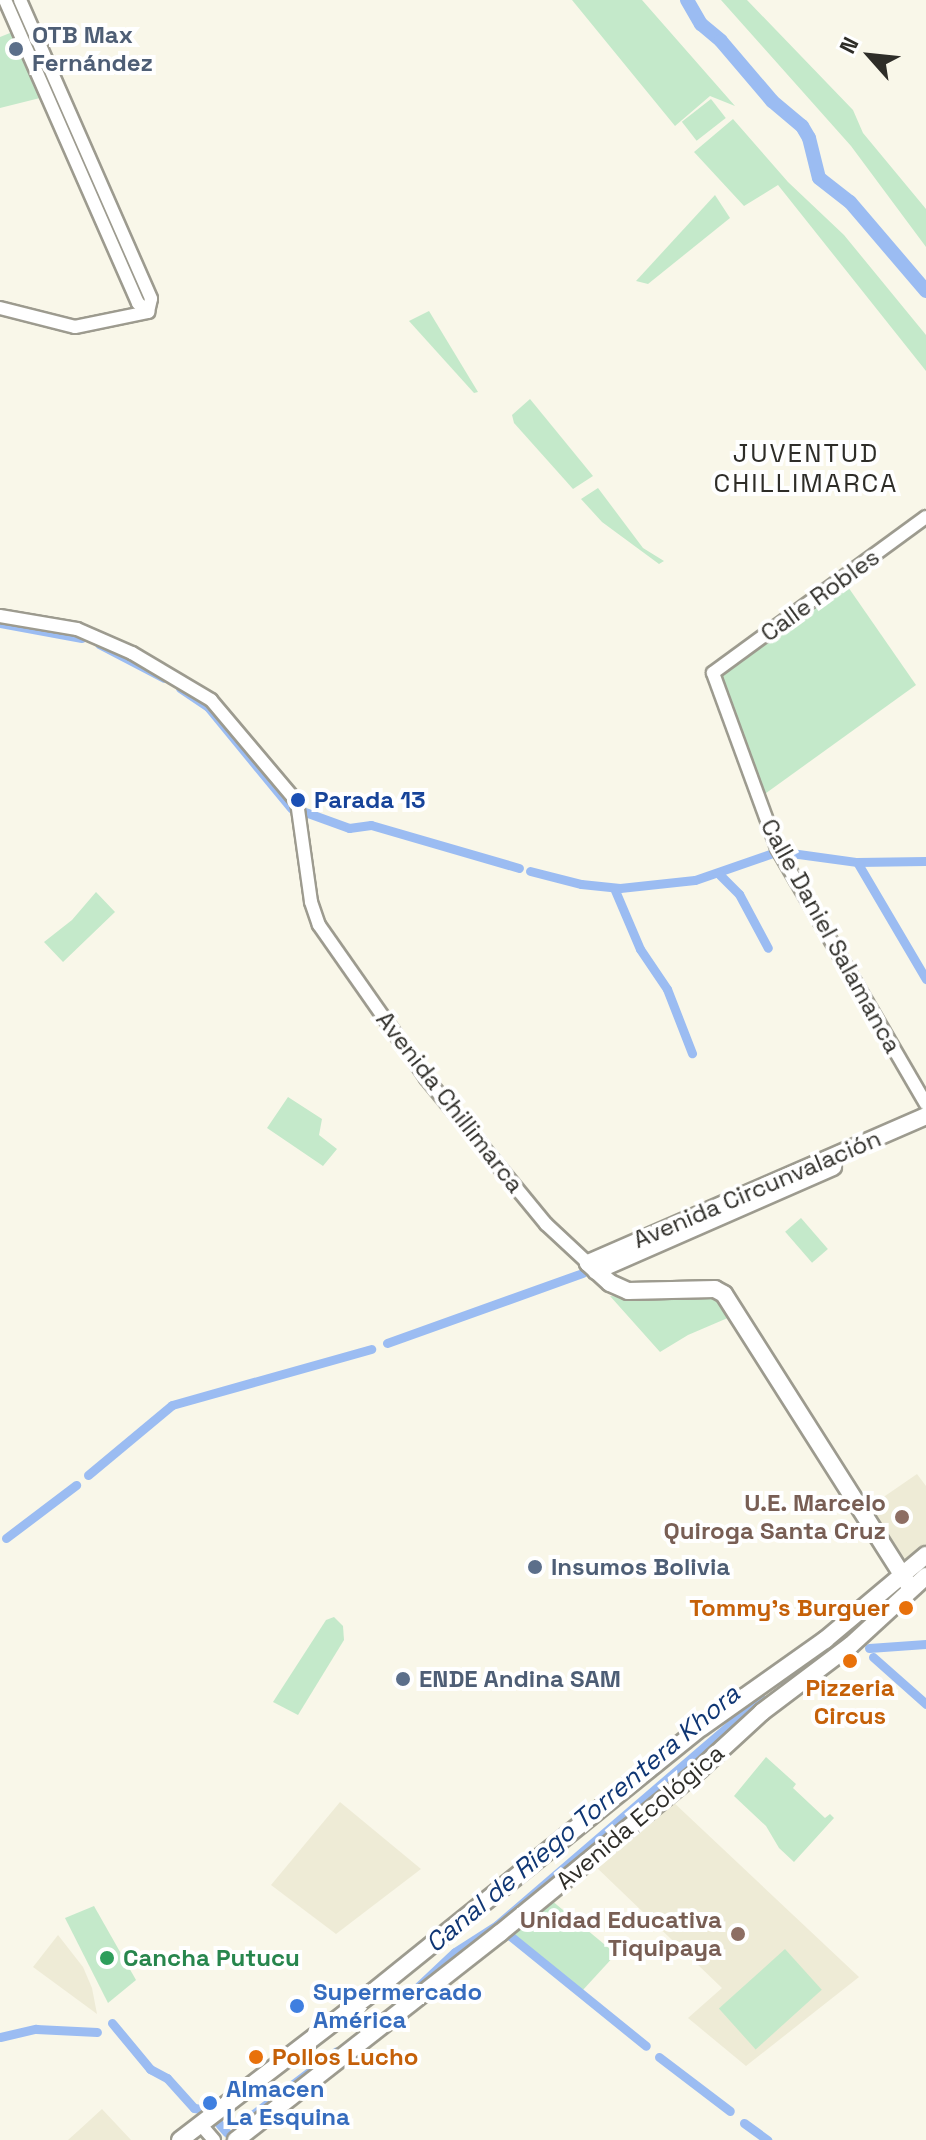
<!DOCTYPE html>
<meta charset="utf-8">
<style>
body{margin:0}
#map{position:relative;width:926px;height:2140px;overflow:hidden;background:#f9f7e9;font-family:"Space Grotesk",sans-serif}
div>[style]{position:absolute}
.built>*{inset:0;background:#eeebd6}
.green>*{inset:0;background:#c4e9ca;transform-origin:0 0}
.canal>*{height:9px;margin:-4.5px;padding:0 4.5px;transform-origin:4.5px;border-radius:4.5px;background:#9bbcf2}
.river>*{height:14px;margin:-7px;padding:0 7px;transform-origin:7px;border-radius:7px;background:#9bbcf2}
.roads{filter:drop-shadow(2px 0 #9d9b8f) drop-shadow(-2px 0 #9d9b8f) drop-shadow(0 2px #9d9b8f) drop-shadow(0 -2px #9d9b8f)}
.minor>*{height:12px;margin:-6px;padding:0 6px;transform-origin:6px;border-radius:6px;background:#fff}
.major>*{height:16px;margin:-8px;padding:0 8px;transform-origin:8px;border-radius:8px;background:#fff}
.dots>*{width:22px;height:22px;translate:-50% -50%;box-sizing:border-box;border:4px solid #fff;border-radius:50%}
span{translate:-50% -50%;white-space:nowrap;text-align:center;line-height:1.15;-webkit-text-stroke:8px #fff;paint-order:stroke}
.service-label{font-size:24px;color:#4e5e75;font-weight:700}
.left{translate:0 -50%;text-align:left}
.street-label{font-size:24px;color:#2e2d28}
.transit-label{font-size:24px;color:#164399;font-weight:700}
.education-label{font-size:24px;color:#785e54;font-weight:700}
.right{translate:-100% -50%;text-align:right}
.food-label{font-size:24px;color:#c56008;font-weight:700}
.leisure-label{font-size:24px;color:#27864d;font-weight:700}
.shop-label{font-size:24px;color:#366cbe;font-weight:700}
.neighbourhood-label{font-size:26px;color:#2e2d28;letter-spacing:2px}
.water-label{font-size:26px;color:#0f3674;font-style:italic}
.north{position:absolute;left:830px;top:16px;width:80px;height:80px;-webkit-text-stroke:6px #fff;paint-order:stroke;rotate:297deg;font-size:22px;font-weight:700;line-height:32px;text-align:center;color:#2e2d28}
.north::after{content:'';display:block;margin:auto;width:28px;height:36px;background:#2e2d28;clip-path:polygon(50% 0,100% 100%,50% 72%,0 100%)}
</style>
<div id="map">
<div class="built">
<div style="clip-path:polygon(917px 1474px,926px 1486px,926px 1544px,906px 1560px,869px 1507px)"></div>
<div style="clip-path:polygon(671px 1800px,859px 1977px,746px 2066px,688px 2018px,722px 1988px,594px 1865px)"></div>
<div style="clip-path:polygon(340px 1802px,421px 1869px,336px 1934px,271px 1885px)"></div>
<div style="clip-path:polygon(58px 1935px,83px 1967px,92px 1988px,97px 2014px,33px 1967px)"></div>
<div style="clip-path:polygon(102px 2109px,131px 2140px,68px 2140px,78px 2131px)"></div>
</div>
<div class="green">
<div style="clip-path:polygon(572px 0,642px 0,735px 106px,710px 96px,675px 126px)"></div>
<div style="clip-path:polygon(721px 0,747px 0,853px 110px,863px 133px,926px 209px,926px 247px,851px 146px)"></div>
<div style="clip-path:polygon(15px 31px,44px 97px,0 108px,0 37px)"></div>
<div style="left:711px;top:99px;width:24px;height:37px;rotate:52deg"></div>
<div style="clip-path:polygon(733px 119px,788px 182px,844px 235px,926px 335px,926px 371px,778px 185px,744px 206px,694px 152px)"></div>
<div style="clip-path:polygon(715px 195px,730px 218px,648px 284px,636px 281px)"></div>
<div style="clip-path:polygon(429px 311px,478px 392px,474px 393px,409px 321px)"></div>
<div style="clip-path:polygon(530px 399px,593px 476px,573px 489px,514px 423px,512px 415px)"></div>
<div style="clip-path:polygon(598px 488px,643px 548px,664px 561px,659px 564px,602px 522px,581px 499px)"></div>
<div style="clip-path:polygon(846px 584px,916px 685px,762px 796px,719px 676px)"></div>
<div style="clip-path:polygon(96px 892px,115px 912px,63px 962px,44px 942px,72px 920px)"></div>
<div style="clip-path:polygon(288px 1097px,322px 1119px,319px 1135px,337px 1149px,323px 1166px,267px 1128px)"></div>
<div style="left:801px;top:1218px;width:41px;height:21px;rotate:49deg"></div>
<div style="clip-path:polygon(702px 1295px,721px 1300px,730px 1317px,688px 1335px,660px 1352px,610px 1296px,670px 1300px)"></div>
<div style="clip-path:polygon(334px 1617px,343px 1626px,344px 1640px,298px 1715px,273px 1702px,326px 1620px)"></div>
<div style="clip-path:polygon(766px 1757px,796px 1784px,793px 1788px,825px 1818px,830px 1814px,834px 1818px,794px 1862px,779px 1848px,766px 1826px,734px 1796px)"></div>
<div style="clip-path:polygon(551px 1900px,616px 1954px,582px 1991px,511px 1934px)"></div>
<div style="clip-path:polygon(94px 1906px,136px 1980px,108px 2003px,65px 1918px)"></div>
<div style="left:785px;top:1949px;width:55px;height:89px;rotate:48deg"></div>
</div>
<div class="canal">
<div style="left:0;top:623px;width:83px;rotate:10.4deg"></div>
<div style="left:99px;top:644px;width:73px;rotate:27.6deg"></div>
<div style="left:180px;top:688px;width:34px;rotate:34deg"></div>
<div style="left:208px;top:707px;width:131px;rotate:50.6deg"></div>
<div style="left:305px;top:812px;width:47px;rotate:20deg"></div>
<div style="left:349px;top:828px;width:22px;rotate:-8deg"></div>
<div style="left:371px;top:825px;width:154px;rotate:16.2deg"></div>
<div style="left:791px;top:853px;width:67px;rotate:7.8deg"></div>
<div style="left:857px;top:862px;width:69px;rotate:-0.8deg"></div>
<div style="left:857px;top:862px;width:136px;rotate:59.5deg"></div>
<div style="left:530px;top:871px;width:53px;rotate:14.3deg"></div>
<div style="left:581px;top:884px;width:39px;rotate:6deg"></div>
<div style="left:620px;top:888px;width:75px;rotate:-6.1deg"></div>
<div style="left:695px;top:880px;width:83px;rotate:-19.1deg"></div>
<div style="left:718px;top:873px;width:30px;rotate:45deg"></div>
<div style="left:739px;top:894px;width:61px;rotate:61.8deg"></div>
<div style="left:614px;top:888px;width:66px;rotate:66.9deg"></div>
<div style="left:640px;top:949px;width:48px;rotate:56deg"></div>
<div style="left:667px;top:989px;width:69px;rotate:68.7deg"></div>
<div style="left:387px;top:1343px;width:208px;rotate:-19.7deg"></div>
<div style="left:88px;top:1475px;width:109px;rotate:-39.8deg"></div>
<div style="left:172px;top:1405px;width:207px;rotate:-15.7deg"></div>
<div style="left:6px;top:1538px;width:88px;rotate:-37.1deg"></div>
<div style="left:869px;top:1648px;width:57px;rotate:-4deg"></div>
<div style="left:873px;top:1657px;width:71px;rotate:41.6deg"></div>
<div style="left:783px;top:1682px;width:61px;rotate:-36.3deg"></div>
<div style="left:509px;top:1935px;width:176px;rotate:39deg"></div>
<div style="left:406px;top:1998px;width:67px;rotate:-43.2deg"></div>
<div style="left:455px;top:1952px;width:50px;rotate:-32.7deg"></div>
<div style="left:497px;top:1925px;width:348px;rotate:-40.7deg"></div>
<div style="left:112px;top:2023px;width:60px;rotate:50.4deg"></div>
<div style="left:150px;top:2069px;width:19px;rotate:28deg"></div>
<div style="left:167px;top:2078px;width:40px;rotate:48deg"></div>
<div style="left:194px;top:2108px;width:14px;rotate:8deg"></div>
<div style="left:0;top:2037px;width:37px;rotate:-13deg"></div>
<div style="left:36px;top:2029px;width:61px;rotate:2.8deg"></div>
<div style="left:659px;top:2057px;width:89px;rotate:37.3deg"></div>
<div style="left:215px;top:2119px;width:18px;rotate:49deg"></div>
<div style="left:244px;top:2121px;width:116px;rotate:-37deg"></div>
<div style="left:744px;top:2123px;width:29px;rotate:36deg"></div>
</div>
<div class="river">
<div style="left:687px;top:0;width:28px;rotate:60deg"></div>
<div style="left:701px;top:24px;width:26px;rotate:40deg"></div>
<div style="left:721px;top:41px;width:79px;rotate:49.6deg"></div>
<div style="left:772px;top:101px;width:39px;rotate:40deg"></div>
<div style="left:802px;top:126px;width:14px;rotate:60deg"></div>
<div style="left:809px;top:138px;width:41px;rotate:76deg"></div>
<div style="left:819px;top:178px;width:39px;rotate:38deg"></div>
<div style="left:850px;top:202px;width:117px;rotate:49.5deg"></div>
</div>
<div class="roads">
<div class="minor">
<div style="left:5px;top:0;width:331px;rotate:66.3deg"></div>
<div style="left:138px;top:303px;width:13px;rotate:42deg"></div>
<div style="left:20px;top:0;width:326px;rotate:66.3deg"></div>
<div style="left:151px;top:299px;width:13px;rotate:103deg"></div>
<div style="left:0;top:308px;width:77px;rotate:14.2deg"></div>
<div style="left:75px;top:327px;width:75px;rotate:-11.6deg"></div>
<div style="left:926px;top:517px;width:264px;rotate:143.8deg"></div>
<div style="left:713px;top:673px;width:186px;rotate:69.9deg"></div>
<div style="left:777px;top:848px;width:296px;rotate:59.8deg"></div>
<div style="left:0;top:616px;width:78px;rotate:9.6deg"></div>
<div style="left:77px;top:629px;width:60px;rotate:23.6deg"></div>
<div style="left:132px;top:653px;width:92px;rotate:30.7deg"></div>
<div style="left:211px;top:700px;width:133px;rotate:49.9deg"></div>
<div style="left:297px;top:802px;width:101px;rotate:82deg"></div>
<div style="left:311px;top:902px;width:24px;rotate:71deg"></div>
<div style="left:319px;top:925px;width:187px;rotate:55deg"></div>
<div style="left:426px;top:1078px;width:189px;rotate:50.6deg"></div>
<div style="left:546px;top:1224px;width:57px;rotate:42.9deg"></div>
<div style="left:201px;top:2125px;width:20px;rotate:49deg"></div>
</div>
<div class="major">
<div style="left:596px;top:1271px;width:259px;rotate:-23.7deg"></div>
<div style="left:908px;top:1584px;width:343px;rotate:-122.4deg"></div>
<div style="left:724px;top:1294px;width:10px;rotate:-151deg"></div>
<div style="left:715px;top:1289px;width:87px;rotate:178.7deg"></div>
<div style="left:628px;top:1291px;width:20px;rotate:-156deg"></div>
<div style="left:610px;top:1283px;width:30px;rotate:-138deg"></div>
<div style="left:588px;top:1263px;width:369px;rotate:-23.5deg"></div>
<div style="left:180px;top:2140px;width:243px;rotate:-37.5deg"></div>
<div style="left:373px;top:1992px;width:422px;rotate:-38.9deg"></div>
<div style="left:702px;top:1727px;width:151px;rotate:-35.3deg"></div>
<div style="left:825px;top:1640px;width:132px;rotate:-40.1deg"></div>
<div style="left:236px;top:2140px;width:335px;rotate:-38.1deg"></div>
<div style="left:500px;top:1933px;width:257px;rotate:-39.3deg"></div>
<div style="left:699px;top:1770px;width:86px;rotate:-42.6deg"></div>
<div style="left:762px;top:1712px;width:111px;rotate:-37deg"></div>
<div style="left:851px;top:1645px;width:102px;rotate:-42.6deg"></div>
</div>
</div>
<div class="dots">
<div style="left:16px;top:49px;background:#5c6f8a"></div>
<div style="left:298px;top:800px;background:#1a4fb4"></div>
<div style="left:902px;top:1517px;background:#8d6e63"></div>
<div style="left:535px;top:1567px;background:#5c6f8a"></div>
<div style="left:906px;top:1608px;background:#e8710a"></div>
<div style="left:850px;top:1661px;background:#e8710a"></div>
<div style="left:403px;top:1679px;background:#5c6f8a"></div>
<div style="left:738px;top:1934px;background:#8d6e63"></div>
<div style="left:107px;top:1958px;background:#2e9e5b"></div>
<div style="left:297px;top:2006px;background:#3f7fe0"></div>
<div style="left:256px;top:2057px;background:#e8710a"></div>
<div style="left:210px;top:2103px;background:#3f7fe0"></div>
</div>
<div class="service-label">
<span class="left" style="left:32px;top:49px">OTB Max<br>Fernández</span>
<span class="left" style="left:551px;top:1567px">Insumos Bolivia</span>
<span class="left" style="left:419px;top:1679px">ENDE Andina SAM</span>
</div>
<div class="street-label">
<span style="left:820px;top:595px;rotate:-36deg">Calle Robles</span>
<span style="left:831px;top:936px;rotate:61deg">Calle Daniel Salamanca</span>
<span style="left:450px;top:1102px;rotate:52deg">Avenida Chillimarca</span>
<span style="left:757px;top:1189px;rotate:-23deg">Avenida Circunvalación</span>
<span style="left:640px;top:1817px;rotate:-40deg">Avenida Ecológica</span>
</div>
<div class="transit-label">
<span class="left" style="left:314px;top:800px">Parada 13</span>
</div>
<div class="education-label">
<span class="right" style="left:886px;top:1517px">U.E. Marcelo<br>Quiroga Santa Cruz</span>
<span class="right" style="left:722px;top:1934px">Unidad Educativa<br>Tiquipaya</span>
</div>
<div class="food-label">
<span class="right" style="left:890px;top:1608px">Tommy's Burguer</span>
<span style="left:850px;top:1702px">Pizzeria<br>Circus</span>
<span class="left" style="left:272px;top:2057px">Pollos Lucho</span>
</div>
<div class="leisure-label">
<span class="left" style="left:123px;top:1958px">Cancha Putucu</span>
</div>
<div class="shop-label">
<span class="left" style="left:313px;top:2006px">Supermercado<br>América</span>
<span class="left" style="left:226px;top:2103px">Almacen<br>La Esquina</span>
</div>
<div class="neighbourhood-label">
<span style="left:806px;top:469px">JUVENTUD<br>CHILLIMARCA</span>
</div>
<div class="water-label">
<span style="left:583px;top:1819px;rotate:-40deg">Canal de Riego Torrentera Khora</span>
</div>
<div class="north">N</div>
</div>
